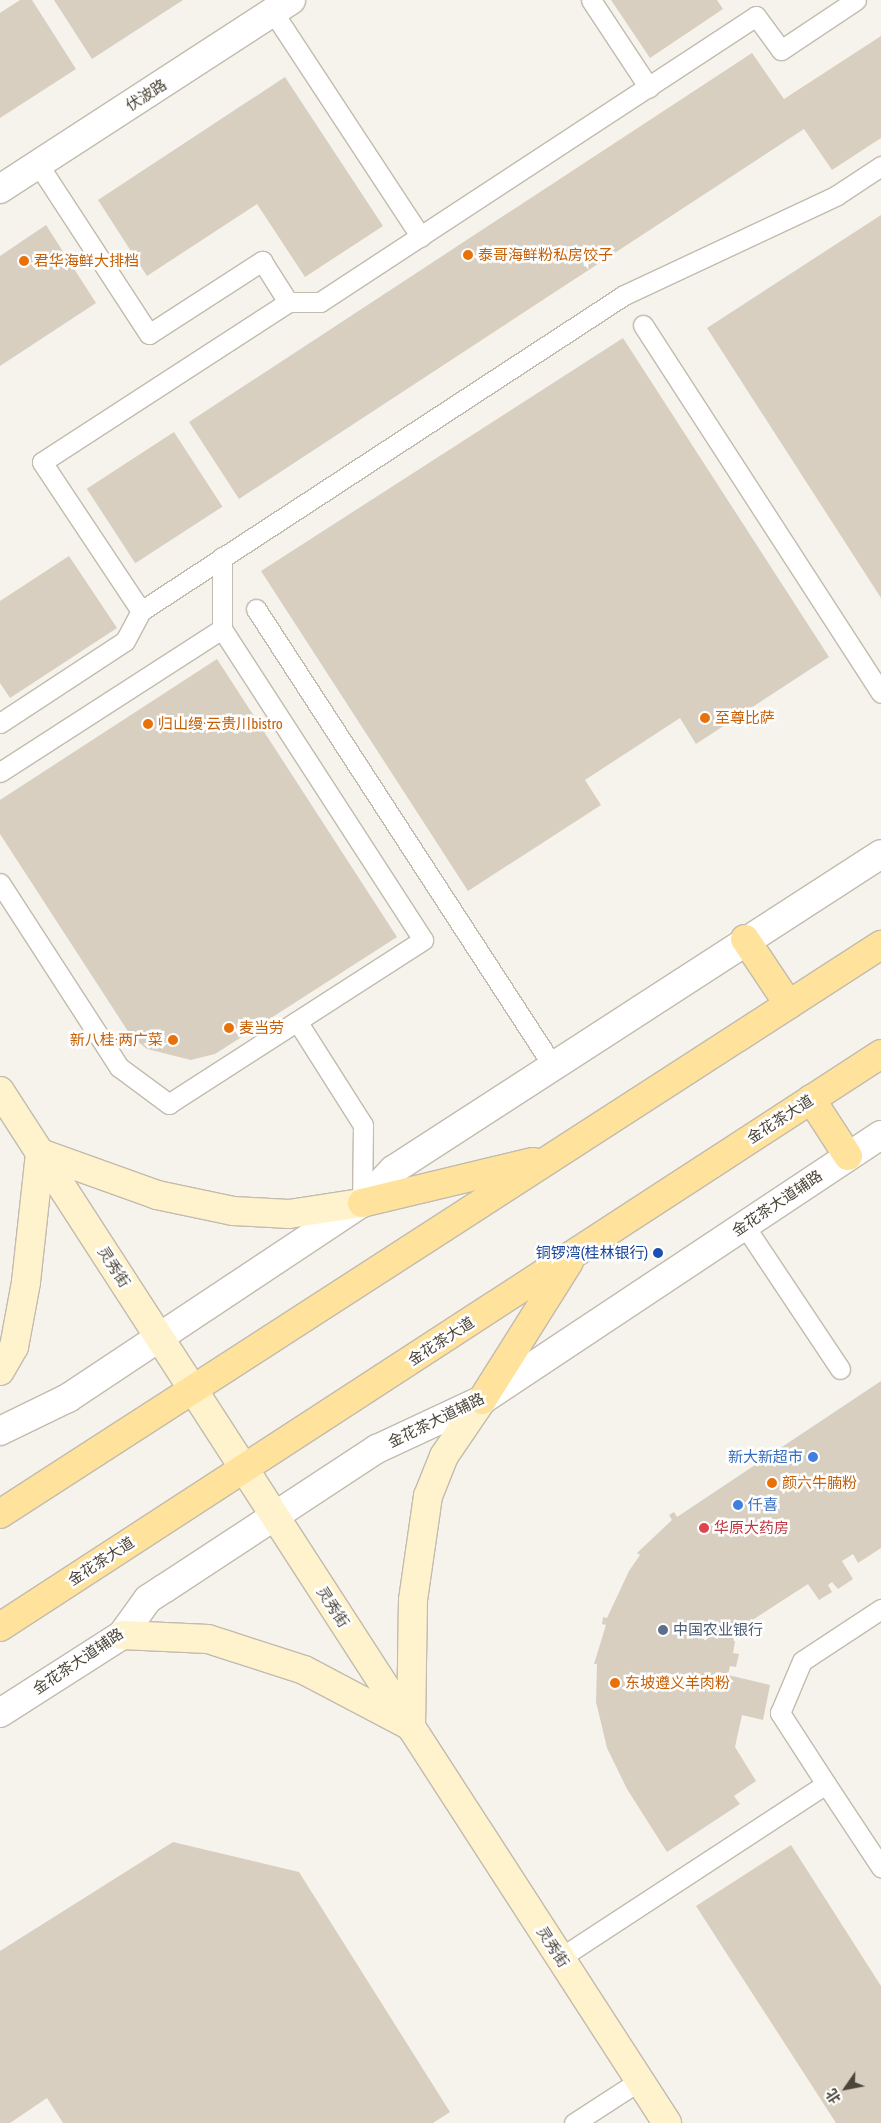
<!DOCTYPE html>
<meta charset="utf-8">
<style>
body{margin:0}
#map{position:relative;width:881px;height:2123px;overflow:hidden;background:#f6f3ec;font-family:"Asap Condensed","Noto Sans SC",sans-serif}
div>[style]{position:absolute}
.building>*{inset:0;background:#d8cfc1;transform-origin:0 0}
.roads{filter:drop-shadow(1px 0 #c2bbae) drop-shadow(-1px 0 #c2bbae) drop-shadow(0 1px #c2bbae) drop-shadow(0 -1px #c2bbae)}
.service>*{height:19px;margin:-9.5px;padding:0 9.5px;transform-origin:9.5px;border-radius:9.5px;background:#fff}
.minor>*{height:28px;margin:-14px;padding:0 14px;transform-origin:14px;border-radius:14px;background:#fff}
.tertiary>*{height:28px;margin:-14px;padding:0 14px;transform-origin:14px;border-radius:14px;background:#fff}
.secondary>*{height:28px;margin:-14px;padding:0 14px;transform-origin:14px;border-radius:14px;background:#fff3cd}
.primary>*{height:28px;margin:-14px;padding:0 14px;transform-origin:14px;border-radius:14px;background:#ffe39c}
.dots>*{width:14px;height:14px;translate:-50% -50%;box-sizing:border-box;border:2px solid #fff;border-radius:50%}
span{translate:-50% -50%;white-space:nowrap;text-align:center;line-height:1.15;-webkit-text-stroke:5px #fff;paint-order:stroke}
.street-label{font-size:15px;color:#4b4439}
.food-label{font-size:15px;color:#c56008}
.left{translate:0 -50%;text-align:left}
.right{translate:-100% -50%;text-align:right}
.transit-label{font-size:15px;color:#164399}
.shop-label{font-size:15px;color:#366cbe}
.health-label{font-size:15px;color:#be3a42}
.service-label{font-size:15px;color:#4e5e75}
.north{position:absolute;left:821px;top:2063px;width:50px;height:50px;-webkit-text-stroke:4px #fff;paint-order:stroke;rotate:237deg;font-size:14px;font-weight:700;line-height:20px;text-align:center;color:#4b4439}
.north::after{content:'';display:block;margin:auto;width:18px;height:22px;background:#4b4439;clip-path:polygon(50% 0,100% 100%,50% 72%,0 100%)}
</style>
<div id="map">
<div class="building">
<div style="clip-path:polygon(20px 0,32px 0,76px 69px,0 118px,0 13px)"></div>
<div style="clip-path:polygon(54px 0,183px 0,92px 59px)"></div>
<div style="clip-path:polygon(611px 0,717px 0,723px 9px,650px 58px)"></div>
<div style="clip-path:polygon(881px 36px,881px 138px,832px 170px,804px 129px,239px 499px,189px 422px,752px 53px,784px 99px)"></div>
<div style="clip-path:polygon(285px 77px,383px 226px,305px 277px,257px 204px,147px 276px,98px 200px)"></div>
<div style="clip-path:polygon(881px 215px,881px 598px,707px 328px)"></div>
<div style="clip-path:polygon(46px 225px,96px 303px,0 366px,0 256px)"></div>
<div style="clip-path:polygon(623px 338px,829px 657px,696px 744px,680px 718px,585px 780px,601px 805px,468px 891px,261px 571px)"></div>
<div style="left:174px;top:432px;width:89px;height:104px;rotate:57deg"></div>
<div style="clip-path:polygon(69px 556px,117px 628px,10px 698px,0 683px,0 601px)"></div>
<div style="clip-path:polygon(217px 659px,397px 937px,215px 1054px,191px 1060px,147px 1049px,131px 1036px,0 834px,0 800px)"></div>
<div style="clip-path:polygon(881px 1381px,881px 1548px,858px 1563px,853px 1554px,842px 1561px,853px 1579px,838px 1589px,832px 1582px,828px 1585px,832px 1592px,819px 1600px,808px 1584px,737px 1630px,733px 1653px,739px 1654px,736px 1667px,730px 1666px,728px 1675px,770px 1685px,763px 1720px,742px 1715px,735px 1747px,756px 1781px,734px 1796px,740px 1804px,667px 1852px,627px 1789px,607px 1748px,596px 1702px,597px 1664px,594px 1664px,606px 1625px,602px 1624px,603px 1617px,607px 1618px,629px 1571px,640px 1555px,637px 1553px,672px 1520px,669px 1515px,674px 1512px,677px 1517px)"></div>
<div style="clip-path:polygon(173px 1842px,299px 1872px,450px 2112px,433px 2123px,63px 2123px,47px 2098px,10px 2123px,0 2123px,0 1951px)"></div>
<div style="clip-path:polygon(791px 1845px,881px 1986px,881px 2123px,836px 2123px,696px 1906px)"></div>
</div>
<div class="roads">
<div class="service">
<div style="left:591px;top:0;width:105px;rotate:56.6deg"></div>
<div style="left:273px;top:12px;width:269px;rotate:56.7deg"></div>
<div style="left:38px;top:164px;width:203px;rotate:56.9deg"></div>
<div style="left:149px;top:334px;width:135px;rotate:-32.9deg"></div>
<div style="left:262px;top:261px;width:49px;rotate:57.6deg"></div>
<div style="left:643px;top:325px;width:438px;rotate:57.1deg"></div>
<div style="left:222px;top:557px;width:72px;rotate:90deg"></div>
<div style="left:256px;top:609px;width:545px;rotate:56.98deg"></div>
<div style="left:141px;top:611px;width:179px;rotate:-123.6deg"></div>
<div style="left:42px;top:462px;width:293px;rotate:-33deg"></div>
<div style="left:288px;top:302px;width:32px"></div>
<div style="left:320px;top:302px;width:521px;rotate:-33.26deg"></div>
<div style="left:756px;top:16px;width:42px;rotate:53.7deg"></div>
<div style="left:781px;top:50px;width:90px;rotate:-33.7deg"></div>
<div style="left:0;top:723px;width:149px;rotate:-33.3deg"></div>
<div style="left:125px;top:641px;width:34px;rotate:-62deg"></div>
<div style="left:141px;top:611px;width:577px;rotate:-33.19deg"></div>
<div style="left:624px;top:295px;width:235px;rotate:-25.1deg"></div>
<div style="left:837px;top:195px;width:53px;rotate:-33.4deg"></div>
<div style="left:0;top:772px;width:264px;rotate:-32.8deg"></div>
<div style="left:222px;top:629px;width:370px;rotate:57.1deg"></div>
<div style="left:423px;top:940px;width:302px;rotate:147.2deg"></div>
<div style="left:169px;top:1104px;width:62px;rotate:-143.5deg"></div>
<div style="left:119px;top:1067px;width:219px;rotate:-122.9deg"></div>
<div style="left:297px;top:1021px;width:123px;rotate:57.6deg"></div>
<div style="left:363px;top:1125px;width:78px;rotate:90.7deg"></div>
<div style="left:744px;top:1225px;width:173px;rotate:56.3deg"></div>
<div style="left:826px;top:1784px;width:85px;rotate:-122.9deg"></div>
<div style="left:780px;top:1713px;width:56px;rotate:-67.1deg"></div>
<div style="left:802px;top:1661px;width:95px;rotate:-33.4deg"></div>
<div style="left:560px;top:1958px;width:318px;rotate:-33.2deg"></div>
<div style="left:826px;top:1784px;width:100px;rotate:56.5deg"></div>
<div style="left:574px;top:2123px;width:77px;rotate:-32.9deg"></div>
</div>
<div class="minor">
<div style="left:0;top:189px;width:347px;rotate:-33deg"></div>
</div>
<div class="tertiary">
<div style="left:0;top:1431px;width:76px;rotate:-25.9deg"></div>
<div style="left:68px;top:1398px;width:353px;rotate:-33.6deg"></div>
<div style="left:362px;top:1203px;width:45px;rotate:-46.8deg"></div>
<div style="left:393px;top:1170px;width:581px;rotate:-32.92deg"></div>
<div style="left:0;top:1713px;width:145px;rotate:-32.6deg"></div>
<div style="left:122px;top:1635px;width:44px;rotate:-54.2deg"></div>
<div style="left:148px;top:1599px;width:20px;rotate:-33deg"></div>
<div style="left:165px;top:1588px;width:254px;rotate:-33.3deg"></div>
<div style="left:377px;top:1449px;width:116px;rotate:-25deg"></div>
<div style="left:482px;top:1400px;width:479px;rotate:-33.6deg"></div>
</div>
<div class="secondary">
<div style="left:0;top:1091px;width:1229px;rotate:57.12deg"></div>
<div style="left:40px;top:1153px;width:124px;rotate:19.7deg"></div>
<div style="left:157px;top:1195px;width:78px;rotate:11.9deg"></div>
<div style="left:233px;top:1211px;width:56px;rotate:3.1deg"></div>
<div style="left:289px;top:1214px;width:74px;rotate:-8.6deg"></div>
<div style="left:0;top:1371px;width:28px;rotate:-60deg"></div>
<div style="left:14px;top:1347px;width:66px;rotate:-79.5deg"></div>
<div style="left:26px;top:1282px;width:130px;rotate:-83.8deg"></div>
<div style="left:122px;top:1635px;width:86px;rotate:2.7deg"></div>
<div style="left:208px;top:1639px;width:101px;rotate:17.9deg"></div>
<div style="left:304px;top:1670px;width:120px;rotate:27.8deg"></div>
<div style="left:411px;top:1727px;width:127px;rotate:-89.1deg"></div>
<div style="left:413px;top:1600px;width:105px;rotate:-81.8deg"></div>
<div style="left:428px;top:1496px;width:43px;rotate:-68.2deg"></div>
<div style="left:444px;top:1456px;width:68px;rotate:-55.8deg"></div>
</div>
<div class="primary">
<div style="left:745px;top:939px;width:79px;rotate:56.3deg"></div>
<div style="left:811px;top:1099px;width:68px;rotate:57deg"></div>
<div style="left:362px;top:1203px;width:176px;rotate:-13.5deg"></div>
<div style="left:482px;top:1400px;width:163px;rotate:-57.8deg"></div>
<div style="left:0;top:1514px;width:1049px;rotate:-32.86deg"></div>
<div style="left:0;top:1627px;width:1051px;rotate:-33.04deg"></div>
</div>
</div>
<div class="dots">
<div style="left:468px;top:255px;background:#e8710a"></div>
<div style="left:24px;top:261px;background:#e8710a"></div>
<div style="left:705px;top:718px;background:#e8710a"></div>
<div style="left:148px;top:724px;background:#e8710a"></div>
<div style="left:229px;top:1028px;background:#e8710a"></div>
<div style="left:173px;top:1040px;background:#e8710a"></div>
<div style="left:658px;top:1253px;background:#1a4fb4"></div>
<div style="left:813px;top:1457px;background:#3f7fe0"></div>
<div style="left:772px;top:1483px;background:#e8710a"></div>
<div style="left:738px;top:1505px;background:#3f7fe0"></div>
<div style="left:704px;top:1528px;background:#e0444e"></div>
<div style="left:663px;top:1630px;background:#5c6f8a"></div>
<div style="left:615px;top:1683px;background:#e8710a"></div>
</div>
<div class="street-label">
<span style="left:146px;top:95px;rotate:-33deg">伏波路</span>
<span style="left:780px;top:1119px;rotate:-33deg">金花茶大道</span>
<span style="left:777px;top:1203px;rotate:-34deg">金花茶大道辅路</span>
<span style="left:114px;top:1267px;rotate:57deg">灵秀街</span>
<span style="left:441px;top:1341px;rotate:-33deg">金花茶大道</span>
<span style="left:436px;top:1420px;rotate:-26deg">金花茶大道辅路</span>
<span style="left:101px;top:1561px;rotate:-33deg">金花茶大道</span>
<span style="left:333px;top:1607px;rotate:57deg">灵秀街</span>
<span style="left:78px;top:1661px;rotate:-34deg">金花茶大道辅路</span>
<span style="left:553px;top:1947px;rotate:57deg">灵秀街</span>
</div>
<div class="food-label">
<span class="left" style="left:478px;top:255px">泰哥海鲜粉私房饺子</span>
<span class="left" style="left:34px;top:261px">君华海鲜大排档</span>
<span class="left" style="left:715px;top:718px">至尊比萨</span>
<span class="left" style="left:158px;top:724px">归山缦·云贵川bistro</span>
<span class="left" style="left:239px;top:1028px">麦当劳</span>
<span class="right" style="left:163px;top:1040px">新八桂·两广菜</span>
<span class="left" style="left:782px;top:1483px">颜六牛腩粉</span>
<span class="left" style="left:625px;top:1683px">东坡遵义羊肉粉</span>
</div>
<div class="transit-label">
<span class="right" style="left:648px;top:1253px">铜锣湾(桂林银行)</span>
</div>
<div class="shop-label">
<span class="right" style="left:803px;top:1457px">新大新超市</span>
<span class="left" style="left:748px;top:1505px">仟喜</span>
</div>
<div class="health-label">
<span class="left" style="left:714px;top:1528px">华原大药房</span>
</div>
<div class="service-label">
<span class="left" style="left:673px;top:1630px">中国农业银行</span>
</div>
<div class="north">北</div>
</div>
